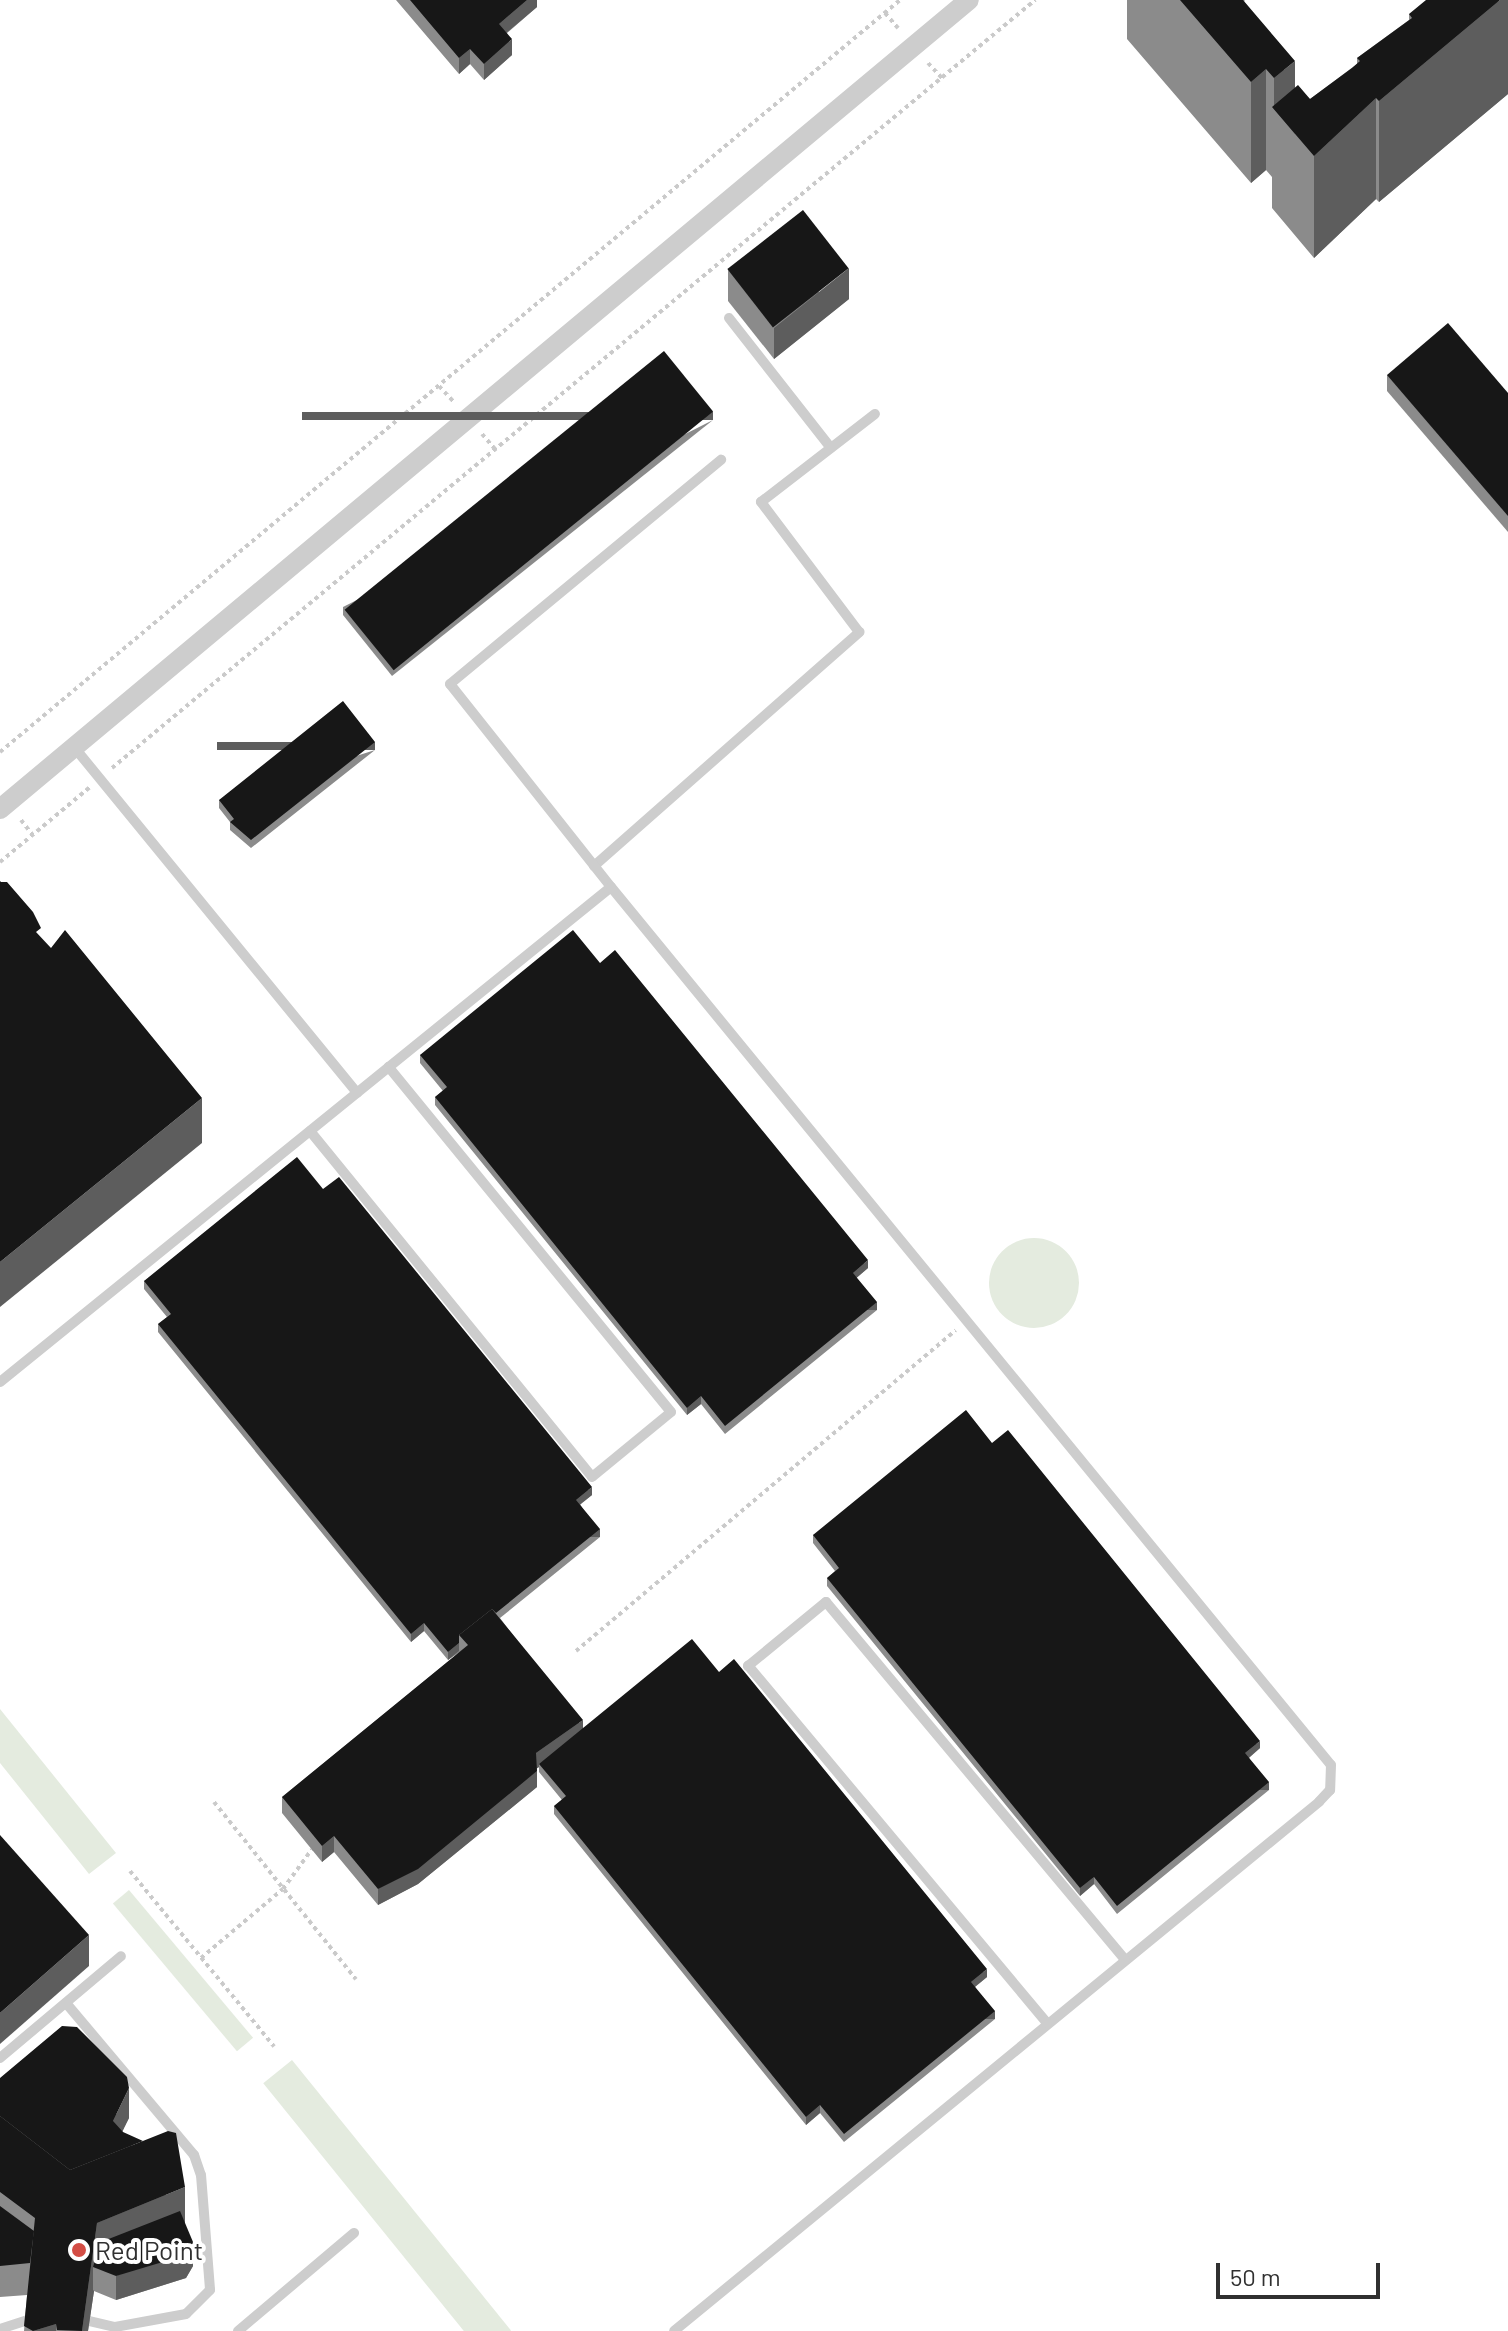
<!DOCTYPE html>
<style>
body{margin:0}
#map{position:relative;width:1508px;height:2331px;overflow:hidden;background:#fff;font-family:Barlow,sans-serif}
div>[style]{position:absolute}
.green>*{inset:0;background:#e4ebdf;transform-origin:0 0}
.round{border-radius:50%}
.path>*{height:4px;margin-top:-2px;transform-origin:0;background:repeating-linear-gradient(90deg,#cacaca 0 4px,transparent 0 8px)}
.lane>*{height:10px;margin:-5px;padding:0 5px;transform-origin:5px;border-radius:5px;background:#cdcdcd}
.street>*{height:20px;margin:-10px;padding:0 10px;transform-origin:10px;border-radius:10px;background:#cdcdcd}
.wall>*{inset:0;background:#8b8b8b}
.shaded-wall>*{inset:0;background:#5d5d5d;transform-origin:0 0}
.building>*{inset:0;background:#171717;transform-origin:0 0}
.dots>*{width:22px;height:22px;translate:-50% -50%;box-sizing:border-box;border:4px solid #fff;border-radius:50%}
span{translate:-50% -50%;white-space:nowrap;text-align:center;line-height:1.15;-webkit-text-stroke:8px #fff;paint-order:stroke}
.poi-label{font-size:26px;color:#303030}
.left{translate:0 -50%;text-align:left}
.scale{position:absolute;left:1216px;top:2263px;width:164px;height:36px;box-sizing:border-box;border:4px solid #303030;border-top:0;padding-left:10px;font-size:24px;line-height:28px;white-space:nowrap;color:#303030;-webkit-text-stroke:6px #fff;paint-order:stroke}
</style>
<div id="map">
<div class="green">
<div class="round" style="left:989px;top:1238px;width:90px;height:90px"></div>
<div style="clip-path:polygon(0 1709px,116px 1853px,89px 1874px,0 1763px)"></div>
<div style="left:129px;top:1890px;width:193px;height:21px;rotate:50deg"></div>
<div style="left:292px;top:2060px;width:348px;height:37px;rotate:51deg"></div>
</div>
<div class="path">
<div style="left:885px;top:13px;width:20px;rotate:49deg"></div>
<div style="left:928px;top:63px;width:21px;rotate:47deg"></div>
<div style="left:439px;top:386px;width:21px;rotate:47deg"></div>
<div style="left:482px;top:434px;width:20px;rotate:49deg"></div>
<div style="left:0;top:752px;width:1173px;rotate:-39.88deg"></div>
<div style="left:112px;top:768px;width:1201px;rotate:-39.76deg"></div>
<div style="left:21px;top:820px;width:18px;rotate:52deg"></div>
<div style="left:0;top:862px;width:117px;rotate:-39.8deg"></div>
<div style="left:576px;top:1651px;width:497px;rotate:-40.2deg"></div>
<div style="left:214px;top:1802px;width:227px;rotate:51.3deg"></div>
<div style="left:130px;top:1871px;width:227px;rotate:50.6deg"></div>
<div style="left:201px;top:1958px;width:107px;rotate:-40.1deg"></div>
<div style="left:283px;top:1889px;width:49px;rotate:-54.1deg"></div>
</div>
<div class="lane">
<div style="left:729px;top:318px;width:165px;rotate:51.9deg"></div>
<div style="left:74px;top:747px;width:447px;rotate:50.7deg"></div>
<div style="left:594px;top:866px;width:354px;rotate:-41.4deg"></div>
<div style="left:859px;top:632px;width:163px;rotate:-127deg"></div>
<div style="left:761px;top:502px;width:144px;rotate:-37.7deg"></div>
<div style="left:611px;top:887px;width:259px;rotate:-128.4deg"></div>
<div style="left:450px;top:684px;width:352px;rotate:-39.6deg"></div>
<div style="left:310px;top:1131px;width:446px;rotate:50.8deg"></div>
<div style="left:592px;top:1477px;width:102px;rotate:-39.4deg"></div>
<div style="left:671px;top:1412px;width:446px;rotate:-129.3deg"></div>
<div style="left:0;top:1382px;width:786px;rotate:-39.01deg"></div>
<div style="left:611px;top:887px;width:1135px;rotate:50.65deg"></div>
<div style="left:1331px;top:1765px;width:25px;rotate:92deg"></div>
<div style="left:1330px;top:1790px;width:16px;rotate:133deg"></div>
<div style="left:1319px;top:1802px;width:834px;rotate:140.64deg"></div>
<div style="left:66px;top:2003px;width:199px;rotate:49.9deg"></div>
<div style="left:194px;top:2155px;width:21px;rotate:71deg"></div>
<div style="left:201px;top:2175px;width:115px;rotate:85.5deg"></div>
<div style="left:210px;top:2290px;width:34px;rotate:135deg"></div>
<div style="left:186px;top:2314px;width:72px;rotate:169.6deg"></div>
<div style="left:115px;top:2327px;width:37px;rotate:-167deg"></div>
<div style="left:1047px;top:2023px;width:466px;rotate:-129.9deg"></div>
<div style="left:748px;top:1666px;width:101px;rotate:-39.4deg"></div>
<div style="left:826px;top:1602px;width:466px;rotate:50.1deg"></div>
<div style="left:0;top:2058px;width:158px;rotate:-40.1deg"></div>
<div style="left:0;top:2329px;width:38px;rotate:-18deg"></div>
<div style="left:238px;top:2331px;width:152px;rotate:-40.2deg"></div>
</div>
<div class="street">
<div style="left:0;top:809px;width:1262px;rotate:-39.86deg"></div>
</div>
<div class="wall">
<div style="clip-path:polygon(396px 0,537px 0,537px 7px,507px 33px,512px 55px,484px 80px,470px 64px,459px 74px)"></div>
<div style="clip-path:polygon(1127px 0,1245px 0,1244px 1px,1295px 88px,1310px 99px,1357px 64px,1357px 58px,1409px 20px,1409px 14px,1508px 0,1508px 94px,1379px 202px,1376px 199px,1314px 258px,1272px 208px,1272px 177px,1266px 170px,1251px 183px,1127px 39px)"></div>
<div style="clip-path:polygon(728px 270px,849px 299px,774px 359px,728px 301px)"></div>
<div style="clip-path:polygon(1387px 375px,1508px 393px,1508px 532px,1387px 391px)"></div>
<div style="clip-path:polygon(713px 420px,392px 676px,343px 615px,343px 607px)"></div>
<div style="clip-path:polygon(375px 750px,251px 848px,230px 830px,230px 822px,219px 808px,219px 800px)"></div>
<div style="clip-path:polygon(600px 963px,868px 1268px,856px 1278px,877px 1310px,725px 1434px,701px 1404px,687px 1415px,435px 1105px,435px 1097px,443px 1091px,420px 1063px,420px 1055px)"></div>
<div style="clip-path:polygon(323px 1189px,592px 1495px,580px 1504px,600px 1537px,500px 1618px,583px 1728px,719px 1672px,987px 1977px,975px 1987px,995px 2019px,844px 2142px,820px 2113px,806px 2125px,554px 1814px,554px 1806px,562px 1800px,539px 1772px,539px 1767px,537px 1768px,537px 1787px,418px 1884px,378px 1905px,334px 1852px,322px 1862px,282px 1813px,282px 1797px,460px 1652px,448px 1660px,424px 1631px,411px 1642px,158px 1332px,158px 1324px,167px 1317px,144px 1289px,144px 1281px)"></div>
<div style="clip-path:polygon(992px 1443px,1260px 1748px,1249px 1758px,1269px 1790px,1117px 1914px,1094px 1884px,1080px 1896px,827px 1586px,827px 1578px,835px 1571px,813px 1543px,813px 1535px)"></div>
<div style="clip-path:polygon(0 2078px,129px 2118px,122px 2131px,185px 2224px,193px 2266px,186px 2278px,116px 2300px,94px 2291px,88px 2331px,24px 2331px,27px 2295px,0 2297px)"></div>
</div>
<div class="shaded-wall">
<div style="clip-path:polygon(527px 0,537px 0,537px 7px,499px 39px,499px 24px)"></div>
<div style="clip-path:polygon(1500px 0,1508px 0,1508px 94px,1379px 202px,1379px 101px)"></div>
<div style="clip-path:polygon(512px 39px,512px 55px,484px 80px,484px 64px)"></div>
<div style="clip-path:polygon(470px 49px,470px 64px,459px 74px,459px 58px)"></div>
<div style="clip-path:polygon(1295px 61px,1295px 134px,1274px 109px,1274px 78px)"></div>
<div style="clip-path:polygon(1266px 69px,1266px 170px,1251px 183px,1251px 82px)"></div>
<div style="clip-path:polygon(1376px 98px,1376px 199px,1314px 258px,1314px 156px)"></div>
<div style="clip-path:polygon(849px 268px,849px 299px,774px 359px,774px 328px)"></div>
<div style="left:713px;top:412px;width:8px;height:411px;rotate:90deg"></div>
<div style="left:375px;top:742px;width:8px;height:158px;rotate:90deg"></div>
<div style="clip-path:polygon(202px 1098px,202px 1143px,0 1307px,0 1262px)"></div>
<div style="clip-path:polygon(868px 1260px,868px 1268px,853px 1281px,853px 1273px)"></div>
<div style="left:877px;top:1302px;width:8px;height:196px;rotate:90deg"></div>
<div style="clip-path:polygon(701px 1396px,701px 1404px,687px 1415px,687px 1408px)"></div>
<div style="clip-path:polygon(592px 1487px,592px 1495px,576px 1508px,576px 1500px)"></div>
<div style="left:600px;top:1529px;width:8px;height:176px;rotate:90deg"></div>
<div style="clip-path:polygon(424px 1623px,424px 1631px,411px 1642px,411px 1634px)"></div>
<div style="clip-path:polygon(459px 1643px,459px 1651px,448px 1660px,448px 1652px)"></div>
<div style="clip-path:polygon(583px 1720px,583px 1736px,539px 1764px,539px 1767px,536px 1769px,536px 1753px)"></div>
<div style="clip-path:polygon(1260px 1741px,1260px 1748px,1245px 1761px,1245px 1753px)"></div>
<div style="clip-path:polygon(537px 1771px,537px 1787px,418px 1884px,378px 1905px,378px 1889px)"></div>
<div style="left:1269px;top:1782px;width:8px;height:196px;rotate:90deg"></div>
<div style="clip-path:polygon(334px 1836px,334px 1852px,322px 1862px,322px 1846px)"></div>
<div style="clip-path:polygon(1094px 1877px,1094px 1884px,1080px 1896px,1080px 1888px)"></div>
<div style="clip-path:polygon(89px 1935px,89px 1966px,0 2044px,0 2013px)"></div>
<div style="clip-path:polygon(987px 1969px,987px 1977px,971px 1990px,971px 1982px)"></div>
<div style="left:995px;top:2011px;width:8px;height:195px;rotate:90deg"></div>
<div style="clip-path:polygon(129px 2088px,129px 2118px,113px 2151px,113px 2121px)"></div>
<div style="clip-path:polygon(820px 2105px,820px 2113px,806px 2125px,806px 2117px)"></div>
<div style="clip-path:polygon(185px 2187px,185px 2232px,93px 2267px,93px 2290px,94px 2291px,88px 2331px,82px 2331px,97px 2223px)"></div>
<div style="clip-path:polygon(193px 2242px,193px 2266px,186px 2278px,116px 2300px,116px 2276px)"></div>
<div style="clip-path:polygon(56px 2324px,56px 2331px,33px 2331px)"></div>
</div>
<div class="building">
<div style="clip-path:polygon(410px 0,527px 0,499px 24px,512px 39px,484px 64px,470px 49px,459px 58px)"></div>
<div style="clip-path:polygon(1180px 0,1243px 0,1295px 61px,1274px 78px,1266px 69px,1251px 82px)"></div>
<div style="clip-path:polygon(1426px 0,1500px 0,1379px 101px,1376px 98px,1314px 156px,1272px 107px,1298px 85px,1310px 99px,1352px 68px,1360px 61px,1357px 58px,1412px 18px,1409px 14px)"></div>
<div style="left:803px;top:210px;width:74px;height:96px;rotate:52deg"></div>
<div style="clip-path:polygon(1448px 323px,1508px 393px,1508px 516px,1387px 375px)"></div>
<div style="left:664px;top:351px;width:78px;height:411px;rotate:51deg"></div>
<div style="clip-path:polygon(343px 701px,375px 742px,251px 840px,230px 822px,234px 819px,219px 800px)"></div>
<div style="clip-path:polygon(0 881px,1px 882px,7px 882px,33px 912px,41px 928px,36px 932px,51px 948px,65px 930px,202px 1098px,0 1262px)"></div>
<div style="clip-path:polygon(573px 930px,600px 963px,615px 950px,868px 1260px,853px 1273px,877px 1302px,725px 1426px,701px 1396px,687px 1408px,435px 1097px,447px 1087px,420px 1055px)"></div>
<div style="clip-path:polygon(297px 1157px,323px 1189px,339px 1177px,592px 1487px,576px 1500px,600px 1529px,496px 1613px,492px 1609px,459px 1635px,459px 1643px,448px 1652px,424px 1623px,411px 1634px,158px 1324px,171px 1314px,144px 1281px)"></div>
<div style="clip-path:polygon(966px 1410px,992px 1443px,1008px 1430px,1260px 1741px,1245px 1753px,1269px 1782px,1117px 1906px,1094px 1877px,1080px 1888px,827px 1578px,839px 1568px,813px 1535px)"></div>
<div style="clip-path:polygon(492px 1609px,583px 1720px,536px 1753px,537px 1771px,418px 1869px,378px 1889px,334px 1836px,322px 1846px,282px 1797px,468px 1645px,459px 1635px)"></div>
<div style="clip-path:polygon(692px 1639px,719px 1672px,734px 1659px,987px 1969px,971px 1982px,995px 2011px,844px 2134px,820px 2105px,806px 2117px,554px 1806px,566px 1796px,539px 1764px)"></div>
<div style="clip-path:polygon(0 1835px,89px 1935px,0 2013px)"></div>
<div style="clip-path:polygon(62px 2026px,77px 2027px,127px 2077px,129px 2088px,113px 2121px,123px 2132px,143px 2141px,70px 2170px,0 2116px,0 2078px)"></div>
<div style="clip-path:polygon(0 2116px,70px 2170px,168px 2131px,176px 2133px,185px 2187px,97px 2223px,82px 2331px,57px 2330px,56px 2324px,33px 2331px,24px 2326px,35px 2218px,0 2192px)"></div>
<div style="clip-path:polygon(0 2206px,34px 2231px,30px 2263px,0 2266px)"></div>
<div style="clip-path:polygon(180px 2211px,193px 2242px,186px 2255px,116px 2276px,93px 2267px,101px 2242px)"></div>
</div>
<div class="dots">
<div style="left:79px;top:2250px;background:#d34d45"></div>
</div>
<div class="poi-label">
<span class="left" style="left:95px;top:2250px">Red Point</span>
</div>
<div class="scale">50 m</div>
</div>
